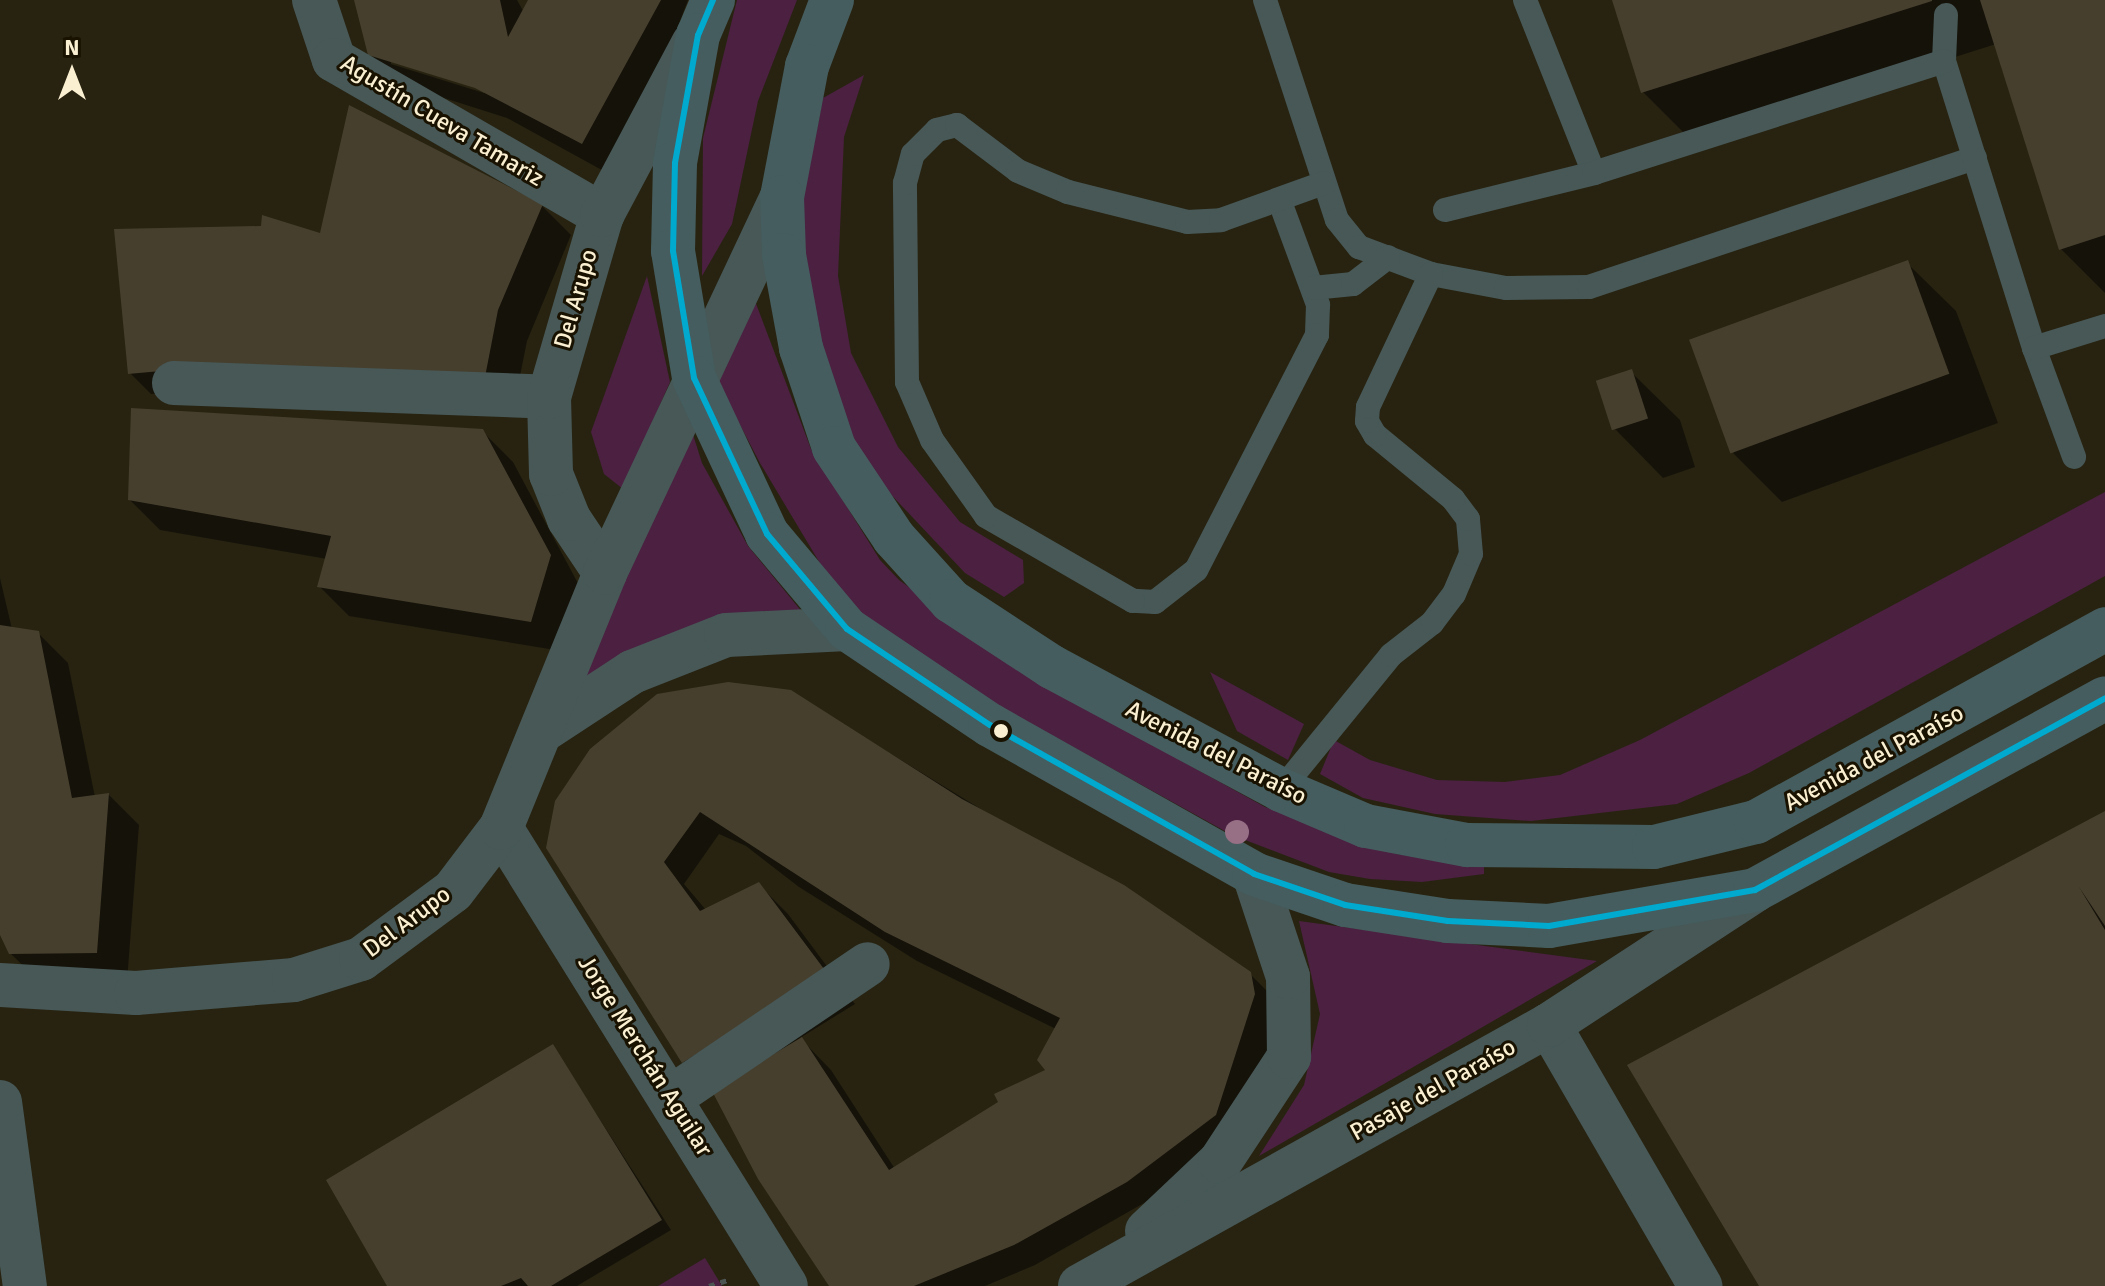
<!DOCTYPE html>
<meta charset="utf-8">
<style>
body{margin:0}
#map{position:relative;width:2105px;height:1286px;overflow:hidden;background:#282311;font-family:Signika,sans-serif}
div>[style]{position:absolute}
.green>*{inset:0;background:#4b2041}
.shadow>*{inset:0;background:#0007}
.building>*{inset:0;background:#463f2e;transform-origin:0 0}
.path>*{height:5px;margin-top:-2.5px;transform-origin:0;background:repeating-linear-gradient(90deg,#4c5551 0 6px,transparent 0 12px)}
.service>*{height:24px;margin:-12px;padding:0 12px;transform-origin:12px;border-radius:12px;background:#475857}
.minor>*{height:44px;margin:-22px;padding:0 22px;transform-origin:22px;border-radius:22px;background:#475857}
.secondary>*{height:44px;margin:-22px;padding:0 22px;transform-origin:22px;border-radius:22px;background:#455d5e}
.bus-1>*{height:6px;margin:-3px;padding:0 3px;transform-origin:3px;border-radius:3px;background:#00a9ce}
.trees>*{width:24px;height:24px;margin:-12px;border-radius:50%;background:#987086}
.dots>*{width:22px;height:22px;translate:-50% -50%;box-sizing:border-box;border:4px solid #191200;border-radius:50%}
span{translate:-50% -50%;white-space:nowrap;text-align:center;line-height:1.15;-webkit-text-stroke:6px #191200;paint-order:stroke}
.street-label{font-size:24px;color:#faf0d1}
.north{position:absolute;left:32px;top:32px;width:80px;height:80px;-webkit-text-stroke:6px #191200;paint-order:stroke;rotate:0deg;font-size:22px;font-weight:700;line-height:32px;text-align:center;color:#faf0d1}
.north::after{content:'';display:block;margin:auto;width:28px;height:36px;background:#faf0d1;clip-path:polygon(50% 0,100% 100%,50% 72%,0 100%)}
</style>
<div id="map">
<div class="green">
<div style="clip-path:polygon(737px 0,797px 0,758px 101px,732px 224px,702px 276px,703px 138px)"></div>
<div style="clip-path:polygon(864px 75px,844px 137px,838px 276px,851px 353px,898px 447px,960px 522px,1023px 560px,1024px 583px,1004px 597px,965px 573px,884px 487px,853px 445px,830px 384px,798px 225px,823px 98px)"></div>
<div style="clip-path:polygon(647px 276px,670px 382px,623px 489px,604px 474px,591px 432px)"></div>
<div style="clip-path:polygon(749px 285px,811px 449px,880px 560px,899px 580px,1042px 684px,1265px 807px,1396px 854px,1484px 865px,1484px 874px,1422px 882px,1370px 879px,1329px 872px,1232px 835px,934px 670px,839px 595px,760px 463px,709px 366px)"></div>
<div style="clip-path:polygon(689px 422px,702px 463px,748px 546px,807px 618px,569px 698px)"></div>
<div style="clip-path:polygon(2105px 492px,2105px 576px,1749px 773px,1677px 804px,1531px 821px,1435px 814px,1363px 798px,1320px 774px,1334px 740px,1370px 760px,1437px 780px,1505px 782px,1560px 775px,1640px 740px)"></div>
<div style="clip-path:polygon(1210px 672px,1304px 724px,1288px 760px,1237px 731px)"></div>
<div style="clip-path:polygon(1299px 921px,1597px 961px,1259px 1156px,1304px 1085px,1320px 1014px)"></div>
<div style="clip-path:polygon(705px 1258px,722px 1286px,658px 1286px)"></div>
</div>
<div class="shadow">
<div style="clip-path:polygon(evenodd,356px 0,517px 0,526px 16px,530px 0,688px 0,620px 180px,507px 118px,400px 84px,370px 54px,356px 0,391px 60px,485px 89px,484px 93px,391px 64px,391px 60px)"></div>
<div style="clip-path:polygon(1614px 0,2105px 0,2105px 293px,2061px 249px,1996px 44px,1692px 141px,1643px 92px)"></div>
<div style="clip-path:polygon(541px 205px,571px 235px,527px 341px,514px 406px,268px 386px,151px 394px,130px 373px,321px 235px)"></div>
<div style="clip-path:polygon(1907px 263px,1956px 311px,1998px 423px,1782px 502px,1733px 453px)"></div>
<div style="clip-path:polygon(1631px 372px,1680px 420px,1695px 467px,1663px 478px,1615px 429px)"></div>
<div style="clip-path:polygon(482px 431px,513px 462px,580px 587px,561px 651px,349px 616px,319px 586px,327px 559px,160px 530px,130px 500px)"></div>
<div style="clip-path:polygon(0 578px,12px 629px,38px 633px,68px 663px,95px 797px,109px 795px,139px 825px,127px 982px,41px 983px,10px 953px,0 930px)"></div>
<div style="clip-path:polygon(evenodd,790px 692px,1250px 974px,1281px 1005px,1246px 1145px,1035px 1265px,985px 1286px,830px 1286px,714px 1092px,684px 1062px,548px 847px,790px 692px,719px 834px,746px 846px,799px 887px,917px 961px,1056px 1029px,1044px 1073px,895px 1169px,831px 1070px,800px 1038px,855px 1004px,788px 914px,758px 884px,706px 910px,684px 884px,719px 834px)"></div>
<div style="clip-path:polygon(2105px 813px,2105px 1286px,1761px 1286px)"></div>
<div style="clip-path:polygon(553px 1047px,671px 1230px,577px 1286px,390px 1286px)"></div>
</div>
<div class="building">
<div style="clip-path:polygon(354px 0,500px 0,508px 37px,528px 0,661px 0,582px 144px,475px 88px,368px 55px)"></div>
<div style="clip-path:polygon(1612px 0,1932px 0,1932px 1px,1641px 93px)"></div>
<div style="clip-path:polygon(1980px 0,2105px 0,2105px 235px,2059px 250px)"></div>
<div style="clip-path:polygon(349px 105px,543px 204px,498px 310px,485px 377px,183px 369px,128px 374px,114px 229px,261px 226px,262px 215px,320px 233px)"></div>
<div style="left:1908px;top:260px;width:121px;height:233px;rotate:70deg"></div>
<div style="left:1632px;top:369px;width:52px;height:38px;rotate:72deg"></div>
<div style="clip-path:polygon(131px 408px,483px 429px,551px 555px,531px 622px,317px 587px,331px 536px,128px 500px)"></div>
<div style="clip-path:polygon(0 625px,39px 631px,72px 798px,109px 793px,97px 953px,9px 954px,0 935px)"></div>
<div style="clip-path:polygon(728px 682px,791px 690px,962px 799px,1124px 885px,1251px 972px,1255px 994px,1216px 1115px,1127px 1182px,1014px 1245px,914px 1286px,829px 1286px,758px 1179px,712px 1091px,802px 1037px,889px 1170px,998px 1102px,994px 1094px,1045px 1070px,1037px 1060px,1060px 1018px,885px 932px,700px 812px,664px 862px,700px 911px,759px 882px,827px 973px,682px 1063px,546px 848px,555px 801px,590px 749px,657px 694px)"></div>
<div style="clip-path:polygon(2105px 811px,2105px 926px,2079px 887px,2105px 930px,2105px 1286px,1759px 1286px,1627px 1065px)"></div>
<div style="clip-path:polygon(553px 1044px,662px 1220px,551px 1286px,528px 1286px,521px 1278px,501px 1286px,387px 1286px,326px 1180px)"></div>
</div>
<div class="path">
<div style="left:709px;top:1286px;width:19px;rotate:-18deg"></div>
</div>
<div class="service">
<div style="left:1265px;top:0;width:231px;rotate:71.9deg"></div>
<div style="left:1337px;top:220px;width:35px;rotate:51deg"></div>
<div style="left:1359px;top:247px;width:77px;rotate:20.6deg"></div>
<div style="left:1431px;top:274px;width:76px;rotate:10.6deg"></div>
<div style="left:1506px;top:288px;width:83px;rotate:-0.7deg"></div>
<div style="left:1589px;top:287px;width:407px;rotate:-18.5deg"></div>
<div style="left:1525px;top:0;width:186px;rotate:68.3deg"></div>
<div style="left:1946px;top:15px;width:46px;rotate:92.5deg"></div>
<div style="left:1944px;top:61px;width:301px;rotate:72.6deg"></div>
<div style="left:2034px;top:348px;width:116px;rotate:69.8deg"></div>
<div style="left:1280px;top:202px;width:110px;rotate:69.7deg"></div>
<div style="left:1318px;top:305px;width:30px;rotate:92deg"></div>
<div style="left:1317px;top:335px;width:264px;rotate:117.2deg"></div>
<div style="left:1196px;top:570px;width:52px;rotate:142deg"></div>
<div style="left:1155px;top:602px;width:22px;rotate:-177deg"></div>
<div style="left:1133px;top:601px;width:170px;rotate:-150deg"></div>
<div style="left:986px;top:516px;width:93px;rotate:-125.4deg"></div>
<div style="left:932px;top:440px;width:63px;rotate:-113.3deg"></div>
<div style="left:907px;top:382px;width:199px;rotate:-90.6deg"></div>
<div style="left:905px;top:183px;width:30px;rotate:-75deg"></div>
<div style="left:913px;top:154px;width:34px;rotate:-45deg"></div>
<div style="left:937px;top:130px;width:21px;rotate:-14deg"></div>
<div style="left:957px;top:125px;width:76px;rotate:37deg"></div>
<div style="left:1018px;top:171px;width:54px;rotate:22.8deg"></div>
<div style="left:1068px;top:192px;width:123px;rotate:14.1deg"></div>
<div style="left:1187px;top:222px;width:34px;rotate:-3deg"></div>
<div style="left:1221px;top:220px;width:109px;rotate:-19.8deg"></div>
<div style="left:1445px;top:210px;width:154px;rotate:-13.9deg"></div>
<div style="left:1594px;top:173px;width:367px;rotate:-17.7deg"></div>
<div style="left:1313px;top:288px;width:40px;rotate:-5.7deg"></div>
<div style="left:1353px;top:284px;width:44px;rotate:-37.6deg"></div>
<div style="left:2034px;top:348px;width:74px;rotate:-17.2deg"></div>
<div style="left:1281px;top:790px;width:174px;rotate:-50.8deg"></div>
<div style="left:1391px;top:655px;width:52px;rotate:-38deg"></div>
<div style="left:1432px;top:623px;width:36px;rotate:-53deg"></div>
<div style="left:1454px;top:594px;width:43px;rotate:-67deg"></div>
<div style="left:1471px;top:554px;width:35px;rotate:-95deg"></div>
<div style="left:1468px;top:519px;width:25px;rotate:-127deg"></div>
<div style="left:1453px;top:499px;width:101px;rotate:-140.6deg"></div>
<div style="left:1375px;top:435px;width:16px;rotate:-120deg"></div>
<div style="left:1367px;top:421px;width:14px;rotate:-86deg"></div>
<div style="left:1368px;top:407px;width:147px;rotate:-64.7deg"></div>
</div>
<div class="minor">
<div style="left:314px;top:0;width:63px;rotate:71.6deg"></div>
<div style="left:334px;top:60px;width:310px;rotate:30deg"></div>
<div style="left:174px;top:383px;width:375px;rotate:2.1deg"></div>
<div style="left:605px;top:573px;width:65px;rotate:-123.7deg"></div>
<div style="left:569px;top:519px;width:48px;rotate:-111.8deg"></div>
<div style="left:551px;top:474px;width:77px;rotate:-91.5deg"></div>
<div style="left:549px;top:397px;width:190px;rotate:-73.8deg"></div>
<div style="left:602px;top:215px;width:194px;rotate:-62deg"></div>
<div style="left:542px;top:731px;width:108px;rotate:-33.2deg"></div>
<div style="left:632px;top:672px;width:101px;rotate:-21.5deg"></div>
<div style="left:726px;top:635px;width:121px;rotate:-2.8deg"></div>
<div style="left:501px;top:828px;width:539px;rotate:58.11deg"></div>
<div style="left:0;top:985px;width:136px;rotate:3.4deg"></div>
<div style="left:136px;top:993px;width:159px;rotate:-4.7deg"></div>
<div style="left:294px;top:980px;width:70px;rotate:-17.4deg"></div>
<div style="left:361px;top:959px;width:114px;rotate:-36.5deg"></div>
<div style="left:453px;top:891px;width:79px;rotate:-52.7deg"></div>
<div style="left:501px;top:828px;width:275px;rotate:-67.8deg"></div>
<div style="left:605px;top:573px;width:416px;rotate:-64.8deg"></div>
<div style="left:1549px;top:1025px;width:302px;rotate:59.9deg"></div>
<div style="left:673px;top:1096px;width:235px;rotate:-34.1deg"></div>
<div style="left:0;top:1102px;width:186px;rotate:82.3deg"></div>
<div style="left:1147px;top:1231px;width:100px;rotate:-43.4deg"></div>
<div style="left:1220px;top:1162px;width:126px;rotate:-56.7deg"></div>
<div style="left:1289px;top:1057px;width:80px;rotate:-90.7deg"></div>
<div style="left:1288px;top:977px;width:108px;rotate:-108.3deg"></div>
<div style="left:1080px;top:1286px;width:537px;rotate:-29.1deg"></div>
<div style="left:1549px;top:1025px;width:246px;rotate:-33.2deg"></div>
</div>
<div class="secondary">
<div style="left:713px;top:0;width:38px;rotate:113deg"></div>
<div style="left:698px;top:35px;width:130px;rotate:100.2deg"></div>
<div style="left:675px;top:163px;width:88px;rotate:91.3deg"></div>
<div style="left:673px;top:251px;width:129px;rotate:80.6deg"></div>
<div style="left:694px;top:378px;width:172px;rotate:64.9deg"></div>
<div style="left:767px;top:534px;width:124px;rotate:49.9deg"></div>
<div style="left:847px;top:629px;width:172px;rotate:33.9deg"></div>
<div style="left:990px;top:725px;width:303px;rotate:29.4deg"></div>
<div style="left:1254px;top:874px;width:96px;rotate:18.8deg"></div>
<div style="left:1345px;top:905px;width:104px;rotate:8.8deg"></div>
<div style="left:1448px;top:921px;width:101px;rotate:2.8deg"></div>
<div style="left:1549px;top:926px;width:209px;rotate:-9.9deg"></div>
<div style="left:1755px;top:890px;width:399px;rotate:-28.7deg"></div>
<div style="left:832px;top:0;width:71px;rotate:110.7deg"></div>
<div style="left:807px;top:66px;width:133px;rotate:100.8deg"></div>
<div style="left:782px;top:197px;width:58px;rotate:88deg"></div>
<div style="left:784px;top:255px;width:95px;rotate:79.6deg"></div>
<div style="left:801px;top:348px;width:105px;rotate:71.7deg"></div>
<div style="left:834px;top:448px;width:108px;rotate:56.3deg"></div>
<div style="left:894px;top:538px;width:85px;rotate:47.9deg"></div>
<div style="left:951px;top:601px;width:121px;rotate:33.2deg"></div>
<div style="left:1052px;top:667px;width:260px;rotate:28.2deg"></div>
<div style="left:1281px;top:790px;width:92px;rotate:23deg"></div>
<div style="left:1366px;top:826px;width:103px;rotate:10.7deg"></div>
<div style="left:1467px;top:845px;width:187px;rotate:0.6deg"></div>
<div style="left:1654px;top:847px;width:105px;rotate:-13.8deg"></div>
<div style="left:1756px;top:822px;width:399px;rotate:-28.9deg"></div>
</div>
<div class="bus-1">
<div style="left:713px;top:0;width:38px;rotate:113deg"></div>
<div style="left:698px;top:35px;width:130px;rotate:100.2deg"></div>
<div style="left:675px;top:163px;width:88px;rotate:91.3deg"></div>
<div style="left:673px;top:251px;width:129px;rotate:80.6deg"></div>
<div style="left:694px;top:378px;width:172px;rotate:64.9deg"></div>
<div style="left:767px;top:534px;width:124px;rotate:49.9deg"></div>
<div style="left:847px;top:629px;width:172px;rotate:33.9deg"></div>
<div style="left:990px;top:725px;width:303px;rotate:29.4deg"></div>
<div style="left:1254px;top:874px;width:96px;rotate:18.8deg"></div>
<div style="left:1345px;top:905px;width:104px;rotate:8.8deg"></div>
<div style="left:1448px;top:921px;width:101px;rotate:2.8deg"></div>
<div style="left:1549px;top:926px;width:209px;rotate:-9.9deg"></div>
<div style="left:1755px;top:890px;width:399px;rotate:-28.7deg"></div>
</div>
<div class="trees">
<div style="left:1237px;top:832px"></div>
</div>
<div class="dots">
<div style="left:1001px;top:731px;background:#faf0d1"></div>
</div>
<div class="street-label">
<span style="left:442px;top:121px;rotate:31deg">Agustín Cueva Tamariz</span>
<span style="left:576px;top:299px;rotate:-74deg">Del Arupo</span>
<span style="left:1216px;top:753px;rotate:27deg">Avenida del Paraíso</span>
<span style="left:1874px;top:758px;rotate:-28deg">Avenida del Paraíso</span>
<span style="left:407px;top:922px;rotate:-37deg">Del Arupo</span>
<span style="left:645px;top:1056px;rotate:58deg">Jorge Merchán Aguilar</span>
<span style="left:1433px;top:1090px;rotate:-29deg">Pasaje del Paraíso</span>
</div>
<div class="north">N</div>
</div>
